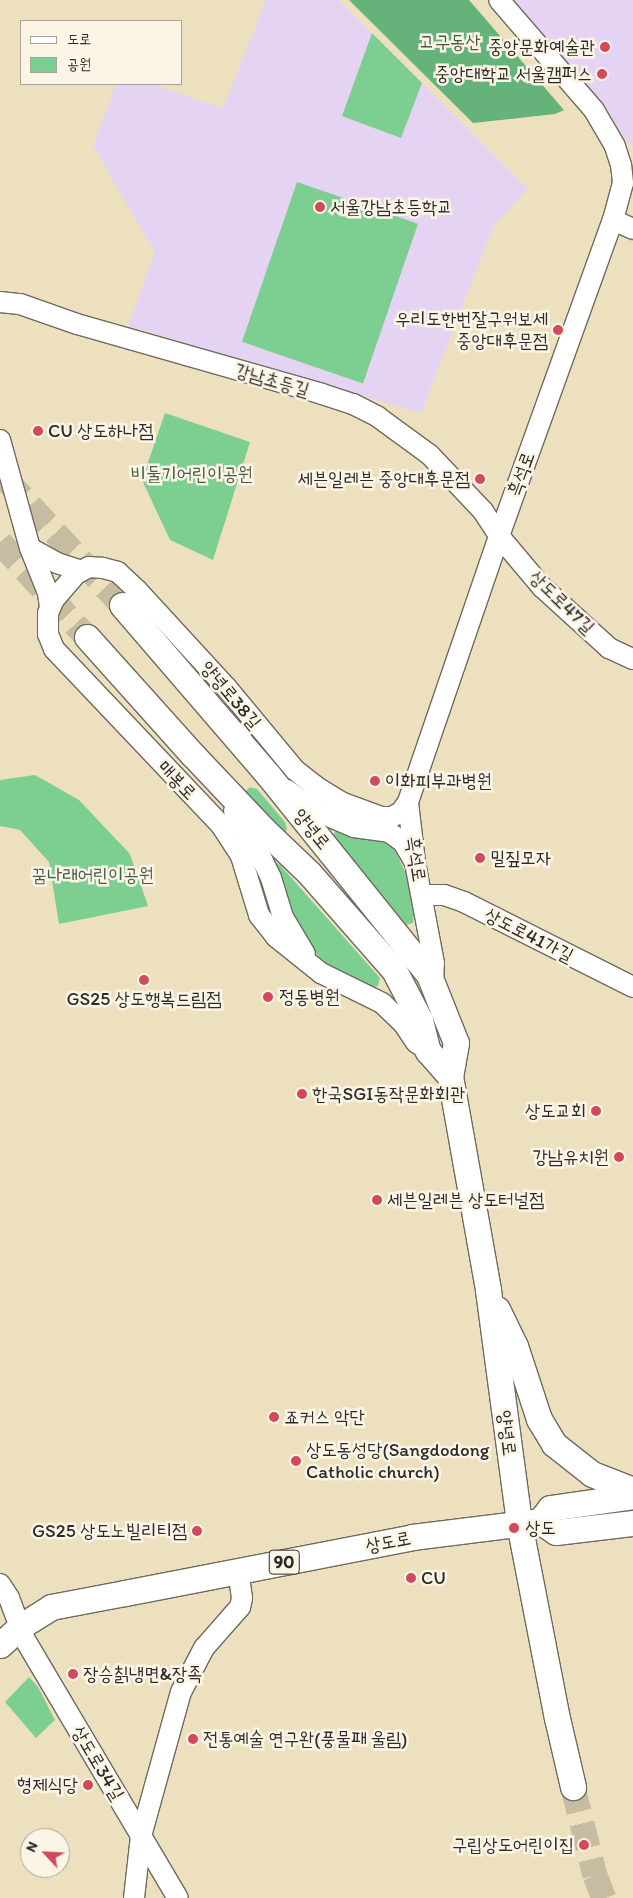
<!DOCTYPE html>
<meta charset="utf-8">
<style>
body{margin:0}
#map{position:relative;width:633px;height:1898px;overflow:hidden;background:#ede0bf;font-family:Itim,"Poor Story",sans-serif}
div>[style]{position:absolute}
.built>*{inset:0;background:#e4d3f2}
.green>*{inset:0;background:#7dcf91;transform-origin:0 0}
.forest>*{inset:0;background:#66b27b}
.major-tunnel>*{height:25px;margin-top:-12.5px;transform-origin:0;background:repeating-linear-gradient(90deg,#c6bca1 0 25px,transparent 0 37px)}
.roads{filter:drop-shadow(1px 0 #6f6a5f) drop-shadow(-1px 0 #6f6a5f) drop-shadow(0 1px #6f6a5f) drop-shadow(0 -1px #6f6a5f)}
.minor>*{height:20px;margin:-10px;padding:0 10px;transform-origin:10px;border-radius:10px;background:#fff}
.major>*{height:25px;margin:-12.5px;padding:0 12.5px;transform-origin:12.5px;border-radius:12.5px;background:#fff}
.dots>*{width:14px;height:14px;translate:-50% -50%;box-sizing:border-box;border:2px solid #fcf5e5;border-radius:50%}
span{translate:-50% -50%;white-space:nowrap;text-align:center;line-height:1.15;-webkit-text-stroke:5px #fcf5e5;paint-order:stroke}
.shield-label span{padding:1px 4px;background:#fcf5e5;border:1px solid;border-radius:4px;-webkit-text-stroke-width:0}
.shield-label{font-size:18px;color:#2b2b2b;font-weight:700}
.park-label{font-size:19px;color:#445c4a}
.poi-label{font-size:19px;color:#2b2b2b}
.right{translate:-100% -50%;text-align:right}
.left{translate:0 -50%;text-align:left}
.street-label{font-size:19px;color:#2b2b2b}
.legend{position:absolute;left:20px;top:20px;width:162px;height:65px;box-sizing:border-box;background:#fcf5e5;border:1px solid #a8a49b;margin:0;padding:6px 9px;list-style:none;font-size:15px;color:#2b2b2b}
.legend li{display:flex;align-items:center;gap:10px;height:25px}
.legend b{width:25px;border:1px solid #a8a49b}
.north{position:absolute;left:20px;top:1828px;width:50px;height:50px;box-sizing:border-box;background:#fcf5e5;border:1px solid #a8a49b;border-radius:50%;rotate:295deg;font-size:14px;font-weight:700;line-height:20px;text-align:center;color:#2b2b2b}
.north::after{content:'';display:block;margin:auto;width:18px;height:22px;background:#d1495b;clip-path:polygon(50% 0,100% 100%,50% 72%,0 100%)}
</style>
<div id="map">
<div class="built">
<div style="clip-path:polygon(266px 0,339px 0,528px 189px,494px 225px,421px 413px,128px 326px,155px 252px,93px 146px,116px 84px,153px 84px,223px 109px)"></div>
<div style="clip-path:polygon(510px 0,633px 0,633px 148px)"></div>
</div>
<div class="green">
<div style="clip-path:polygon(372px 33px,422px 83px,401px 138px,342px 116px)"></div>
<div style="left:297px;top:182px;width:128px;height:169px;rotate:19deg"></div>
<div style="clip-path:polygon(165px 413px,250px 442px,213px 560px,170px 540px,142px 480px)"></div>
<div style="clip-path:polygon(35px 775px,79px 800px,130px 854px,148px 906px,59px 924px,49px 862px,20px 830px,0 826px,0 780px)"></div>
<div style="clip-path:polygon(250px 787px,257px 789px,285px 822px,287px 829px,285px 832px,281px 832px,244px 793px)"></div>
<div style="clip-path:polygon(341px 829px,369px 836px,386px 843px,395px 850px,409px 880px,414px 912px,413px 923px,406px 925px,402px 923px,333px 836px,336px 830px)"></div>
<div style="clip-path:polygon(273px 861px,280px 865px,380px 978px,378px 986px,371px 988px,348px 977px,326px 963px,313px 951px,297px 930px)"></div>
<div style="clip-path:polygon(29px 1677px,38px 1687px,55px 1720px,36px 1738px,5px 1702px)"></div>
</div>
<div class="forest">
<div style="clip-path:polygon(349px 0,469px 0,564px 110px,555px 114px,473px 123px)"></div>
</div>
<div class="major-tunnel">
<div style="left:5px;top:478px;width:173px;rotate:47.3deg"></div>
<div style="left:0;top:542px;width:129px;rotate:47.5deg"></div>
<div style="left:573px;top:1787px;width:91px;rotate:76deg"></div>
<div style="left:595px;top:1875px;width:25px;rotate:69deg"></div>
</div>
<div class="roads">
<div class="minor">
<div style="left:613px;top:220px;width:22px;rotate:24deg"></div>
<div style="left:0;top:302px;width:20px;rotate:6deg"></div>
<div style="left:20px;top:304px;width:60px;rotate:19.3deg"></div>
<div style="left:77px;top:324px;width:255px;rotate:15.9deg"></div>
<div style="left:322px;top:394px;width:33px;rotate:18deg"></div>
<div style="left:353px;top:404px;width:28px;rotate:27deg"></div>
<div style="left:378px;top:417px;width:64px;rotate:36.2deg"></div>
<div style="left:430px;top:455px;width:77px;rotate:46.6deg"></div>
<div style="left:483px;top:511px;width:30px;rotate:57deg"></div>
<div style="left:499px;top:536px;width:67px;rotate:49.9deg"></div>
<div style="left:542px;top:587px;width:91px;rotate:42.3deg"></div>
<div style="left:609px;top:648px;width:26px;rotate:25deg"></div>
<div style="left:0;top:440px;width:112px;rotate:74.5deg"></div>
<div style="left:30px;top:548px;width:48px;rotate:68.2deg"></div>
<div style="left:48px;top:593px;width:15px;rotate:82deg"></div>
<div style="left:30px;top:548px;width:31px;rotate:29deg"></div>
<div style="left:57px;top:563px;width:26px;rotate:18deg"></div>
<div style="left:287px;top:790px;width:41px;rotate:34.1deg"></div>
<div style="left:321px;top:813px;width:36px;rotate:23deg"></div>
<div style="left:354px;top:827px;width:35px;rotate:8deg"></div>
<div style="left:389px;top:832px;width:17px;rotate:36deg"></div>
<div style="left:403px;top:842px;width:22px;rotate:60deg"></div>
<div style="left:408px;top:802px;width:12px;rotate:125deg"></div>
<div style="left:401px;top:812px;width:10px;rotate:151deg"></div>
<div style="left:392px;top:817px;width:11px;rotate:180deg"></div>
<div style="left:381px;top:817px;width:40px;rotate:-159.8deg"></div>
<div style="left:343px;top:803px;width:29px;rotate:-149deg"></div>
<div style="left:318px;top:788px;width:29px;rotate:-142deg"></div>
<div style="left:295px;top:770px;width:107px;rotate:-129.7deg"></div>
<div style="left:227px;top:688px;width:133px;rotate:-132.6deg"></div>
<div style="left:137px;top:590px;width:26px;rotate:-137deg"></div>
<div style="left:118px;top:572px;width:16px;rotate:-165deg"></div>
<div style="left:103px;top:568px;width:14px;rotate:-176deg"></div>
<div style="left:89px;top:567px;width:13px;rotate:153deg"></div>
<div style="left:77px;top:573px;width:35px;rotate:131deg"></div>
<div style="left:54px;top:599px;width:15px;rotate:113deg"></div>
<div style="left:48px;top:613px;width:21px;rotate:90deg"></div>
<div style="left:48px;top:634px;width:16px;rotate:68deg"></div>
<div style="left:54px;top:649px;width:243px;rotate:46.5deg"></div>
<div style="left:221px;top:825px;width:37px;rotate:57deg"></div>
<div style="left:241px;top:856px;width:62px;rotate:73deg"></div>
<div style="left:259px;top:915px;width:28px;rotate:52deg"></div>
<div style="left:276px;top:937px;width:58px;rotate:38.7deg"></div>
<div style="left:321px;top:973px;width:68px;rotate:26.2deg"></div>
<div style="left:382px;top:1003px;width:29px;rotate:44deg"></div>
<div style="left:403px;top:1023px;width:23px;rotate:56deg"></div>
<div style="left:416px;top:1042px;width:15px;rotate:37deg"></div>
<div style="left:234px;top:811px;width:26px;rotate:54deg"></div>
<div style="left:249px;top:832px;width:51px;rotate:64.4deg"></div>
<div style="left:271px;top:878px;width:41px;rotate:72.9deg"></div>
<div style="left:283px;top:917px;width:43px;rotate:59.3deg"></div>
<div style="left:422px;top:895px;width:22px"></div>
<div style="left:444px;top:895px;width:21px;rotate:19deg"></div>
<div style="left:464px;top:902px;width:189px;rotate:26.7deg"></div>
<div style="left:433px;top:986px;width:23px;rotate:-88deg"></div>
<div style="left:434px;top:963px;width:103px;rotate:-100.7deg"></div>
<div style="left:415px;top:862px;width:60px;rotate:-96.7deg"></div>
<div style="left:408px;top:802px;width:281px;rotate:-71.1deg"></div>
<div style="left:499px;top:536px;width:336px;rotate:-70.2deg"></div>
<div style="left:613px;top:220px;width:38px;rotate:-75deg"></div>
<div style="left:623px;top:183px;width:18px;rotate:-96deg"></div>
<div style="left:621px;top:165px;width:20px;rotate:-108deg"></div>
<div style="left:615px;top:146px;width:42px;rotate:-120.3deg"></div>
<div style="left:594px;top:110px;width:145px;rotate:-130.8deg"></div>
<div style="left:0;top:1584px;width:17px;rotate:57deg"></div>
<div style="left:9px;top:1598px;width:43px;rotate:69.4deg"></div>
<div style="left:24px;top:1638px;width:302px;rotate:59.4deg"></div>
<div style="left:134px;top:1898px;width:62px;rotate:-83.6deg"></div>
<div style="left:141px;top:1836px;width:149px;rotate:-74.5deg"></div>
<div style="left:181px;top:1692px;width:50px;rotate:-62.4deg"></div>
<div style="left:204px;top:1648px;width:55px;rotate:-48.7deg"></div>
<div style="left:240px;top:1607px;width:9px;rotate:-77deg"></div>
<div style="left:242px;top:1598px;width:27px;rotate:-98deg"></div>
</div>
<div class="major">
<div style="left:122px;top:605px;width:225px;rotate:49.3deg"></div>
<div style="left:269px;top:776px;width:255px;rotate:51.2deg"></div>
<div style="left:429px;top:975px;width:73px;rotate:68.3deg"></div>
<div style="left:456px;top:1043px;width:34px;rotate:100deg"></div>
<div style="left:450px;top:1076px;width:217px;rotate:79.9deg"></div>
<div style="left:488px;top:1290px;width:235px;rotate:82.4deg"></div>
<div style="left:519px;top:1523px;width:199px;rotate:79deg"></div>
<div style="left:557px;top:1718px;width:71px;rotate:76.9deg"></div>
<div style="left:87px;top:637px;width:159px;rotate:48.1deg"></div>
<div style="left:193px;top:755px;width:102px;rotate:46.6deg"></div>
<div style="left:263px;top:829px;width:64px;rotate:43.7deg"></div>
<div style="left:309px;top:873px;width:129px;rotate:48.8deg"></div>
<div style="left:394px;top:970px;width:56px;rotate:62.5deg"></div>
<div style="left:420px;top:1020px;width:32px;rotate:76deg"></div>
<div style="left:428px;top:1051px;width:33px;rotate:49deg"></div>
<div style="left:497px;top:1309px;width:41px;rotate:64.1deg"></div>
<div style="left:515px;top:1346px;width:77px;rotate:71.8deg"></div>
<div style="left:539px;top:1419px;width:29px;rotate:59deg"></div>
<div style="left:554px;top:1444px;width:48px;rotate:38.3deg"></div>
<div style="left:592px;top:1474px;width:44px;rotate:21.3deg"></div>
<div style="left:540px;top:1521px;width:16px;rotate:-52deg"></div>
<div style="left:550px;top:1508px;width:84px;rotate:-8.2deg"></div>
<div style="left:0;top:1645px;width:28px;rotate:-42deg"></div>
<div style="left:21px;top:1626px;width:36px;rotate:-32deg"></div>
<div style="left:51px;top:1607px;width:75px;rotate:-10.7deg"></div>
<div style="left:125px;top:1593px;width:292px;rotate:-11deg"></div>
<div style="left:412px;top:1537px;width:129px;rotate:-7.1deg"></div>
<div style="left:540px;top:1521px;width:19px;rotate:35deg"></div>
<div style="left:556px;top:1532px;width:78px;rotate:-6.7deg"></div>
</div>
</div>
<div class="dots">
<div style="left:605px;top:47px;background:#d1495b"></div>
<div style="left:602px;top:74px;background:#d1495b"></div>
<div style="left:320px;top:207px;background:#d1495b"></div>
<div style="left:558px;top:330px;background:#d1495b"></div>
<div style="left:38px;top:431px;background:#d1495b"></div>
<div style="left:480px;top:479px;background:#d1495b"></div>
<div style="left:375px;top:781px;background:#d1495b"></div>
<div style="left:480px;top:858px;background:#d1495b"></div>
<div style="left:144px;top:980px;background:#d1495b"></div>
<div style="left:268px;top:997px;background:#d1495b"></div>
<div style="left:302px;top:1094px;background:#d1495b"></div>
<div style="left:596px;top:1111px;background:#d1495b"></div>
<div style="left:619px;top:1157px;background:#d1495b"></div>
<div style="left:377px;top:1200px;background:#d1495b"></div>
<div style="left:274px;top:1417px;background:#d1495b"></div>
<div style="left:296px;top:1461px;background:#d1495b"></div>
<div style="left:514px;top:1528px;background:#d1495b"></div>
<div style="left:197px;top:1531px;background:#d1495b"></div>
<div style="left:411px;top:1578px;background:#d1495b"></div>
<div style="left:73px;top:1674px;background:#d1495b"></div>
<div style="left:193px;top:1739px;background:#d1495b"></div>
<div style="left:88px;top:1785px;background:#d1495b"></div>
<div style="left:584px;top:1845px;background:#d1495b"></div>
</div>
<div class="shield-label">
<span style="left:284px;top:1562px">90</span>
</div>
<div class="park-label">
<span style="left:450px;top:42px">고구동산</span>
<span style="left:192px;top:474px">비둘기어린이공원</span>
<span style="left:93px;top:875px">꿈나래어린이공원</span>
</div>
<div class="poi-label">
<span class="right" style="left:595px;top:47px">중앙문화예술관</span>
<span class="right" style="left:592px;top:74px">중앙대학교 서울캠퍼스</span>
<span class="left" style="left:330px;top:207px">서울강남초등학교</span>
<span class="right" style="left:548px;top:330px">우리도한번잘구워보세<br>중앙대후문점</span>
<span class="left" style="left:48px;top:431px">CU 상도하나점</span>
<span class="right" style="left:470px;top:479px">세븐일레븐 중앙대후문점</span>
<span class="left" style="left:385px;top:781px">이화피부과병원</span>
<span class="left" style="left:490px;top:858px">밀짚모자</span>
<span class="left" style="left:279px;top:997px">정동병원</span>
<span style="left:144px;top:999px">GS25 상도행복드림점</span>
<span class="left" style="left:312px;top:1094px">한국SGI동작문화회관</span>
<span class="right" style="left:586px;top:1111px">상도교회</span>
<span class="right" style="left:609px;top:1157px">강남유치원</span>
<span class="left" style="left:387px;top:1200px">세븐일레븐 상도터널점</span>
<span class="left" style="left:284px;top:1417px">죠커스 악단</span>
<span class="left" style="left:306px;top:1461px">상도동성당(Sangdodong<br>Catholic church)</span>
<span class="left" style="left:525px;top:1528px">상도</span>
<span class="right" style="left:187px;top:1531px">GS25 상도노빌리티점</span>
<span class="left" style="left:421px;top:1578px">CU</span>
<span class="left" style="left:83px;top:1674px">장승칡냉면&amp;장족</span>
<span class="left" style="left:203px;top:1739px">전통예술 연구완(풍물패 울림)</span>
<span class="right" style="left:78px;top:1785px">형제식당</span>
<span class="right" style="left:574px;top:1845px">구립상도어린이집</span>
</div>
<div class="street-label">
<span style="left:272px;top:380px;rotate:16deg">강남초등길</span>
<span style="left:521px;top:474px;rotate:-70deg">흑석로</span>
<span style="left:562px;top:602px;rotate:44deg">상도로47길</span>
<span style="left:231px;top:695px;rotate:50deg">양녕로38길</span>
<span style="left:177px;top:780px;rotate:46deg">매봉로</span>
<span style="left:312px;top:829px;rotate:51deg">양녕로</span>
<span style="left:416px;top:859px;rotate:81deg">흑석로</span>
<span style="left:529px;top:935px;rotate:27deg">상도로41가길</span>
<span style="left:507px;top:1433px;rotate:83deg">양녕로</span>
<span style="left:388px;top:1542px;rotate:-11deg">상도로</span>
<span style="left:98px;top:1763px;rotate:59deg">상도로34길</span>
</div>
<ul class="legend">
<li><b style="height:6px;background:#fff"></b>도로</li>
<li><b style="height:14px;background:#7dcf91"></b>공원</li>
</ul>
<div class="north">N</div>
</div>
